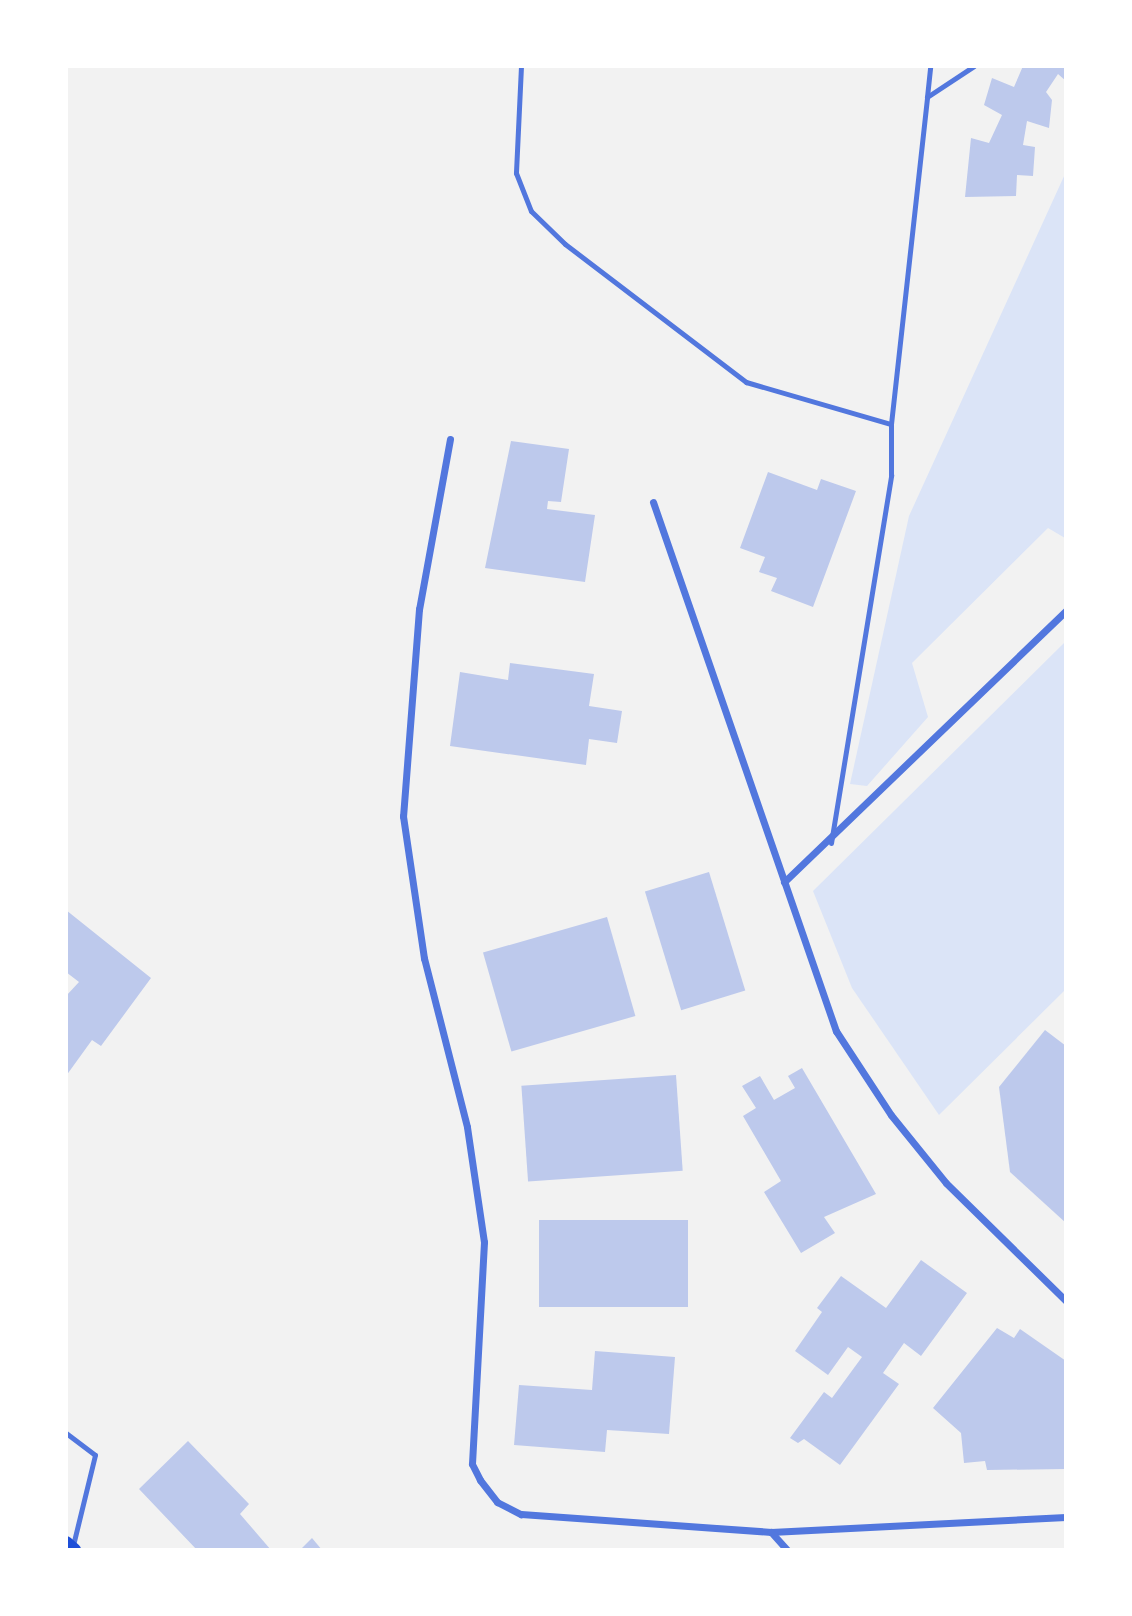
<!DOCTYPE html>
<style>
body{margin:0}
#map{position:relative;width:1132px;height:1616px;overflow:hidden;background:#f2f2f2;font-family:"Roboto Serif",serif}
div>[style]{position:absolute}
.green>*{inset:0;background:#dbe4f7}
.building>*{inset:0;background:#bdc9ec;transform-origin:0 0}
.service>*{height:5px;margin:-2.5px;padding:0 2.5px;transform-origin:2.5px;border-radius:2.5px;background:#5277de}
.minor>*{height:7px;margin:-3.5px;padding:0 3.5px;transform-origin:3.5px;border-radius:3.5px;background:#5277de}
.secondary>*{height:14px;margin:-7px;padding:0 7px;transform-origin:7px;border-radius:7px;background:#1d4ed8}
span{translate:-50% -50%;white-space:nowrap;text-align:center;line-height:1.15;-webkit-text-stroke:5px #fff;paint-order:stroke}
.frame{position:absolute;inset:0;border:68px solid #fff;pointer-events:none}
</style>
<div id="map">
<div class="green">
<div style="clip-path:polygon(1065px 174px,1065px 538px,1048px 528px,912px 663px,928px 717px,867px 786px,850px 784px,909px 516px)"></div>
<div style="clip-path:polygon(1065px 642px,1065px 990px,939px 1115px,852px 988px,813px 891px)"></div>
</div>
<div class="building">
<div style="clip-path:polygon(1023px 66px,1066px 66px,1066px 81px,1058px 74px,1046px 92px,1052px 100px,1049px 128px,1027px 121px,1023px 145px,1035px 147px,1033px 176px,1017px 175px,1016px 196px,965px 197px,971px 138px,989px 143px,1002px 115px,984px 105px,992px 78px,1014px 87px)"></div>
<div style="clip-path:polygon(511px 441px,569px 449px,561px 502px,548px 501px,547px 509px,595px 515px,585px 582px,485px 568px)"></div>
<div style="clip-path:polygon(768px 472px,817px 490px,821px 479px,856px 491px,813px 607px,771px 591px,777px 578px,759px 572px,765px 557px,740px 548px)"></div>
<div style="clip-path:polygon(510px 663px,594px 674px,589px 706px,622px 711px,617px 743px,589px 739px,586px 765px,450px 746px,460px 672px,508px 680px)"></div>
<div style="left:709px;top:872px;width:124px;height:67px;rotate:73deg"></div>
<div style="clip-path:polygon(66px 910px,151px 978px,101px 1046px,92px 1040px,66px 1076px,66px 996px,79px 982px,66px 972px)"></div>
<div style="left:607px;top:917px;width:103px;height:129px;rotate:74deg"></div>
<div style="clip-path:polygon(1045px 1030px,1066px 1046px,1066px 1223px,1010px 1172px,999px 1087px)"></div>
<div style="clip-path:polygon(802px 1068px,876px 1194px,824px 1217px,835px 1233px,801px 1253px,764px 1192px,781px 1181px,743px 1116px,756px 1108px,742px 1086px,760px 1076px,774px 1100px,795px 1088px,788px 1076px)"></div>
<div style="left:676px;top:1075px;width:96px;height:155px;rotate:86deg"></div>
<div style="left:539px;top:1220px;width:149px;height:87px"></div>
<div style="clip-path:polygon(921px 1260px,967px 1293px,921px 1356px,904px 1343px,883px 1373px,899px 1384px,840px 1465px,804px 1439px,798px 1443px,790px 1438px,824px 1392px,832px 1398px,862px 1357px,848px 1347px,828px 1375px,795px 1351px,822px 1312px,817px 1308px,841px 1276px,886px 1308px)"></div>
<div style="clip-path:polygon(997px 1328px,1014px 1338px,1020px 1329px,1066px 1361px,1066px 1469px,987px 1470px,985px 1461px,964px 1463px,961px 1433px,933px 1408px)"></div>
<div style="clip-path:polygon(595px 1351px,675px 1357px,669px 1434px,607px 1430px,605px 1452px,514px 1445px,519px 1385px,592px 1390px)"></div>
<div style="clip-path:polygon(188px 1441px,249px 1504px,240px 1514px,271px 1550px,197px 1550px,139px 1489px)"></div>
<div style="clip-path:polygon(312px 1538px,322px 1550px,300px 1550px)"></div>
</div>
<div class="service">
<div style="left:521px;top:66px;width:107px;rotate:92.7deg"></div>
<div style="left:516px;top:173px;width:41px;rotate:68.5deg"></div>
<div style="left:531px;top:211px;width:47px;rotate:44.1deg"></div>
<div style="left:565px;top:244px;width:228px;rotate:37.3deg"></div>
<div style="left:746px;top:382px;width:151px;rotate:16.2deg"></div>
<div style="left:927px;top:97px;width:31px;rotate:-84deg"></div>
<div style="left:831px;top:843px;width:373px;rotate:-80.7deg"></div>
<div style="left:891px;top:475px;width:51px;rotate:-90deg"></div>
<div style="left:891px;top:424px;width:329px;rotate:-83.7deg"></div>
<div style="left:927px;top:97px;width:56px;rotate:-33.4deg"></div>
<div style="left:66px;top:1433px;width:36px;rotate:37deg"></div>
<div style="left:95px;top:1455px;width:93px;rotate:103.7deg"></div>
</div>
<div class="minor">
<div style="left:450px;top:439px;width:173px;rotate:100.3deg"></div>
<div style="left:419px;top:609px;width:208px;rotate:94.4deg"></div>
<div style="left:403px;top:816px;width:144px;rotate:81.6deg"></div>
<div style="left:424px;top:958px;width:174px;rotate:75.7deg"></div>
<div style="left:467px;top:1127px;width:116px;rotate:81.6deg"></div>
<div style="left:484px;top:1242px;width:222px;rotate:93.1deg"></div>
<div style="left:472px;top:1464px;width:18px;rotate:63deg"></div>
<div style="left:480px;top:1480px;width:28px;rotate:52deg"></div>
<div style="left:497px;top:1502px;width:27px;rotate:27deg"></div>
<div style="left:521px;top:1514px;width:251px;rotate:4.1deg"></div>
<div style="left:771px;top:1532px;width:295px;rotate:-2.9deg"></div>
<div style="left:653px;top:502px;width:560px;rotate:70.92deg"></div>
<div style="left:836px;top:1031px;width:100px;rotate:56.8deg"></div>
<div style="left:891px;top:1115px;width:87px;rotate:51deg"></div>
<div style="left:946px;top:1183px;width:168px;rotate:44.5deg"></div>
<div style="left:784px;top:882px;width:391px;rotate:-43.9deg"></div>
<div style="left:771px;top:1532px;width:24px;rotate:48deg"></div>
</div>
<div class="secondary">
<div style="left:66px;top:1543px;width:11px;rotate:41deg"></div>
</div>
<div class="frame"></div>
</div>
